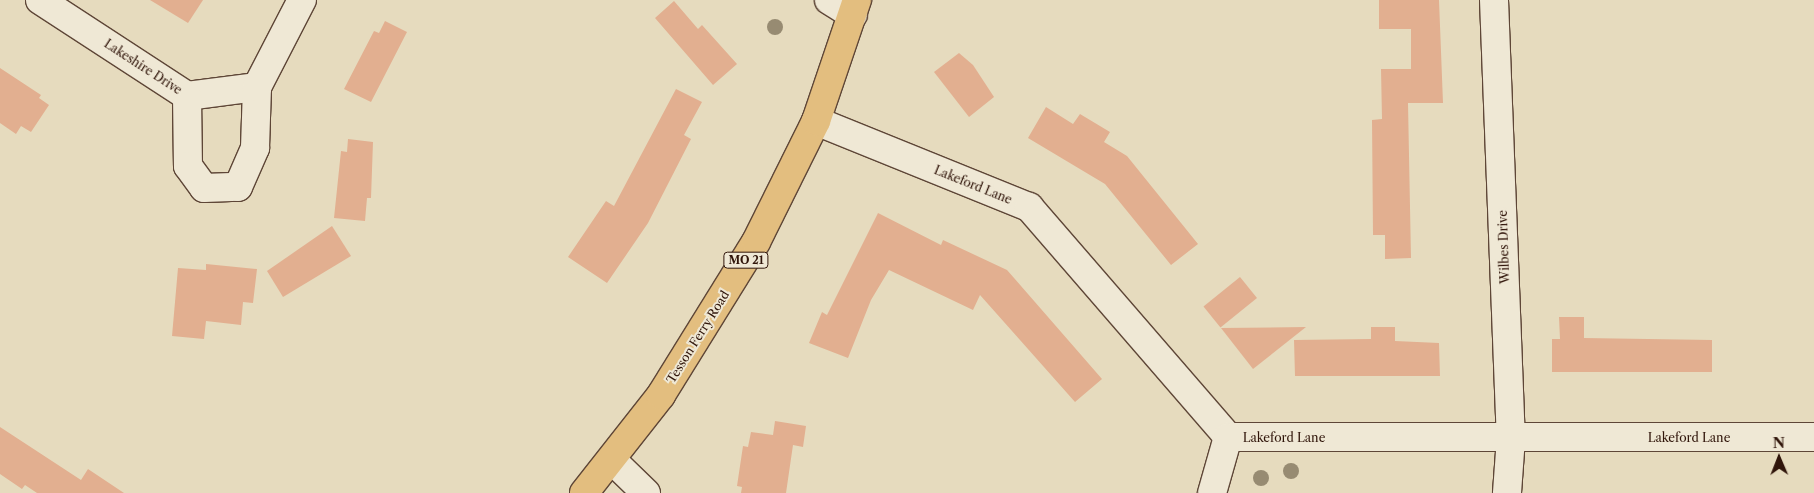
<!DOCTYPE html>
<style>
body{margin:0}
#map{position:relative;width:1814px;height:493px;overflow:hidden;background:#e6dbbe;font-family:"Libre Caslon Text",serif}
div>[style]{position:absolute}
.building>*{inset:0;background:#e2af90;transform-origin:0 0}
.roads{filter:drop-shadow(1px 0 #5e4637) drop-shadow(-1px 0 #5e4637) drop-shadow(0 1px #5e4637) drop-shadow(0 -1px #5e4637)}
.minor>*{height:28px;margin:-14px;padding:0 14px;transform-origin:14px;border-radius:14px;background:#efe8d5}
.primary>*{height:28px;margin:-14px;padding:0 14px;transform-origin:14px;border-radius:14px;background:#e3be7f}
.trees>*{width:16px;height:16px;margin:-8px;border-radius:50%;background:#978b72}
span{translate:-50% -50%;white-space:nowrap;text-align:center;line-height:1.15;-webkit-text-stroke:4px #efe8d5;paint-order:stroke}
.shield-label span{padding:1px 4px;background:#efe8d5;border:1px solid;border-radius:4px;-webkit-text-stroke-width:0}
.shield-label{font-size:11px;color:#30150a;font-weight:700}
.street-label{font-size:12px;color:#30150a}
.north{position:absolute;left:1754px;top:433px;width:50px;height:50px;-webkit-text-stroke:4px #efe8d5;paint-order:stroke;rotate:359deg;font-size:14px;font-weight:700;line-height:20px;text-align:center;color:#30150a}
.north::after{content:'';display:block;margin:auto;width:18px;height:22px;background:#30150a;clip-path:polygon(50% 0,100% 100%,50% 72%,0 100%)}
</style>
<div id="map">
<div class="building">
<div style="clip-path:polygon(150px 0,203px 0,188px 23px)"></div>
<div style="clip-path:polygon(1379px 0,1439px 0,1443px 103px,1408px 103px,1411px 258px,1385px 259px,1385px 235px,1373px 235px,1372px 120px,1382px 119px,1381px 69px,1411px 69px,1411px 29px,1379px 29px)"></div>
<div style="clip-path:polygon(674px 1px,698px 29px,702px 25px,737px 64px,713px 85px,655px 18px)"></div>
<div style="clip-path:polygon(385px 21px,407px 32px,371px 102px,344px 89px,374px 31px,379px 33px)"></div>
<div style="clip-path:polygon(959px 53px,973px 65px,994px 97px,969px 117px,934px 72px)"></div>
<div style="clip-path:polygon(0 68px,41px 95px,39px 98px,49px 105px,31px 132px,21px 126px,16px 134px,0 123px)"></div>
<div style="clip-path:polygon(676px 89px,702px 102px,684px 135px,691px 139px,648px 223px,607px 283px,568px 257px,606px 201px,614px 206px)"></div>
<div style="clip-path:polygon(1046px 107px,1073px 124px,1080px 114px,1110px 132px,1104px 142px,1127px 156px,1198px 244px,1171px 265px,1105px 184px,1028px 138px)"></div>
<div style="clip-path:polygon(348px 139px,373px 142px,371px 198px,367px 198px,365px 221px,334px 218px,341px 151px,347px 152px)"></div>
<div style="clip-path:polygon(878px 213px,941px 245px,943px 240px,1007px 270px,1102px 379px,1075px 402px,980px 295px,973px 310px,889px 270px,871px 300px,848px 358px,809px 343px,822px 312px,827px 315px)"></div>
<div style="clip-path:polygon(332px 226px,351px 256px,283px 297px,267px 271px)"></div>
<div style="clip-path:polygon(206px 264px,257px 269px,253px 303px,243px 302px,241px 325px,206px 321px,204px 339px,172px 336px,178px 268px,206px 270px)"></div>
<div style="left:1240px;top:277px;width:27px;height:47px;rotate:51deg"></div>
<div style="clip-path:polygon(1559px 317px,1584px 317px,1584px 338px,1712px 340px,1712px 372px,1552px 372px,1552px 339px,1560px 339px)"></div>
<div style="clip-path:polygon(1306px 327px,1253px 369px,1221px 328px)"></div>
<div style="clip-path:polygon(1371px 327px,1395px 327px,1395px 341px,1439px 343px,1440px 376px,1295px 376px,1294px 340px,1371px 339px)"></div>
<div style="clip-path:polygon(775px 421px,806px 426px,803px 447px,793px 445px,786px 493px,741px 493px,742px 487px,737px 486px,743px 446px,748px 447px,751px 432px,773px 435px)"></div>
<div style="clip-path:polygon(0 427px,81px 480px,88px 469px,124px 493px,37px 493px,25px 485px,22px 489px,0 474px)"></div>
</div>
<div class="roads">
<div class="minor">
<div style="left:40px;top:0;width:176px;rotate:33.1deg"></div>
<div style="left:187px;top:96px;width:71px;rotate:-7.3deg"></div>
<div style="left:829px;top:0;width:28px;rotate:32deg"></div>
<div style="left:1494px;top:0;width:438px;rotate:87.8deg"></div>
<div style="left:1511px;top:438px;width:55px;rotate:94.2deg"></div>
<div style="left:187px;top:96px;width:70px;rotate:89.2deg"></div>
<div style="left:188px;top:166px;width:27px;rotate:54deg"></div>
<div style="left:204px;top:188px;width:34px;rotate:-2deg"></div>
<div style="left:238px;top:187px;width:43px;rotate:-66.4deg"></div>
<div style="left:255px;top:148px;width:61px;rotate:-88.1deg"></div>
<div style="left:257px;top:87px;width:98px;rotate:-62.7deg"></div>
<div style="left:816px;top:121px;width:230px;rotate:22deg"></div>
<div style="left:1029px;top:207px;width:304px;rotate:49.1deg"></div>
<div style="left:1228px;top:437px;width:586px"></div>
<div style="left:613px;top:461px;width:46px;rotate:44.1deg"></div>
<div style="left:1212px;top:493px;width:58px;rotate:-74.1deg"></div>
</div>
<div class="primary">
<div style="left:584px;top:493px;width:125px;rotate:-51.8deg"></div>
<div style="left:661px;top:395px;width:180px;rotate:-58.2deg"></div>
<div style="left:756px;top:242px;width:135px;rotate:-63.6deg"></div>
<div style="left:816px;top:121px;width:128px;rotate:-71.3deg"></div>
</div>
</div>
<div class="trees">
<div style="left:775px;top:27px"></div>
<div style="left:1291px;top:471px"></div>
<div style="left:1261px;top:478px"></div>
</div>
<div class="shield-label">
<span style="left:746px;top:260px">MO 21</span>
</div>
<div class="street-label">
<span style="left:143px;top:67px;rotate:33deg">Lakeshire Drive</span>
<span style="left:973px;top:185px;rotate:22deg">Lakeford Lane</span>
<span style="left:1504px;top:247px;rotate:-92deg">Wilbes Drive</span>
<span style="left:698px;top:337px;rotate:-58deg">Tesson Ferry Road</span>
<span style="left:1284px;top:438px">Lakeford Lane</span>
<span style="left:1689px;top:438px">Lakeford Lane</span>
</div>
<div class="north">N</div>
</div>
